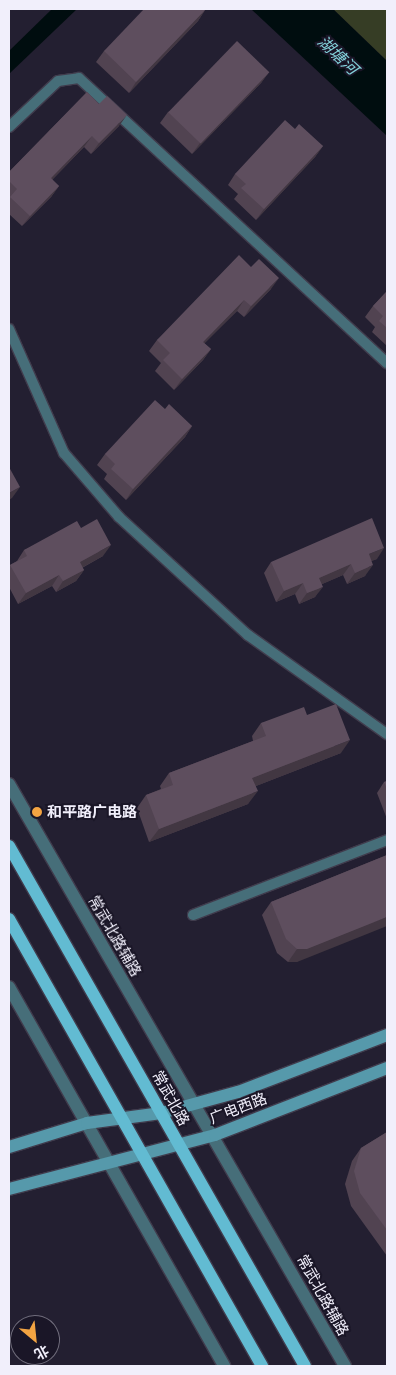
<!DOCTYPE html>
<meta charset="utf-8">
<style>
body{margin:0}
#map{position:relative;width:396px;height:1375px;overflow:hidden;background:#231f31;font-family:"IBM Plex Sans","Noto Sans SC",sans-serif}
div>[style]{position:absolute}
.green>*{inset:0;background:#363d25}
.water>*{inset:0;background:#000d0f}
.roads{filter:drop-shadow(1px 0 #403c4d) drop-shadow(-1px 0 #403c4d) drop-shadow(0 1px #403c4d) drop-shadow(0 -1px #403c4d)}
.service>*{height:10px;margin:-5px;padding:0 5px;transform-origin:5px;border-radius:5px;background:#466e79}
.tertiary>*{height:12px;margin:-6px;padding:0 6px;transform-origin:6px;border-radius:6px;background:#466e79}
.secondary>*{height:12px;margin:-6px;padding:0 6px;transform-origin:6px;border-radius:6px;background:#5699ab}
.primary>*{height:12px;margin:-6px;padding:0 6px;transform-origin:6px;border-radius:6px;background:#62bbd2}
.wall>*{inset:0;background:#514351}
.shaded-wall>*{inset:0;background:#423742}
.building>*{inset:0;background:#5e4e5e;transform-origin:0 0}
.dots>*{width:14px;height:14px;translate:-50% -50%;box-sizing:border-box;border:2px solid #1a1627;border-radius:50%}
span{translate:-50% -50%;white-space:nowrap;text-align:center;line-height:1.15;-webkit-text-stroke:4px #1a1627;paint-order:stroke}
.poi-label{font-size:15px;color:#f1effb;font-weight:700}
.left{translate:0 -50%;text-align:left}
.street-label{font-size:15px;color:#f1effb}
.water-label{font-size:16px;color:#83d1da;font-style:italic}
.frame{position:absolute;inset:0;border:10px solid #f1effb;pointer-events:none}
.north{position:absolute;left:10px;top:1315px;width:50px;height:50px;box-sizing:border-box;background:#1a1627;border:1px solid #706d7c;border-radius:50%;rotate:152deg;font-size:14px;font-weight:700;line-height:20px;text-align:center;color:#f1effb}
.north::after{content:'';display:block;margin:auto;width:18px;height:22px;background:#f3a442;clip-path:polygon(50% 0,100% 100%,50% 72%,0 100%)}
</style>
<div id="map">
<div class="green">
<div style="clip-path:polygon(333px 9px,387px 9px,387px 61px)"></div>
</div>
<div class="water">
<div style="clip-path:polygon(52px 9px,77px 9px,9px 74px,9px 51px)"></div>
<div style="clip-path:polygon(251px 9px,333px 9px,387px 61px,387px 136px)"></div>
</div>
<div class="roads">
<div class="service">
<div style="left:9px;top:127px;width:67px;rotate:-43.2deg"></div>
<div style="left:58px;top:81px;width:21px;rotate:-8deg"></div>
<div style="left:79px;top:78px;width:420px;rotate:42.8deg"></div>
<div style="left:9px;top:329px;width:136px;rotate:66.1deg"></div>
<div style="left:64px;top:453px;width:84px;rotate:49.3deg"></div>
<div style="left:119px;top:517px;width:175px;rotate:42.5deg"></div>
<div style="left:248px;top:635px;width:171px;rotate:35.5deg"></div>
<div style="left:193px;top:915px;width:208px;rotate:-21.1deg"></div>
</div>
<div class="tertiary">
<div style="left:9px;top:784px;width:672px;rotate:60deg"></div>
<div style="left:9px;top:987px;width:436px;rotate:60.4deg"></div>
</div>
<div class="secondary">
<div style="left:9px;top:1147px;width:82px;rotate:-17.1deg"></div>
<div style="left:87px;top:1123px;width:75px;rotate:-7.7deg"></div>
<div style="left:161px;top:1113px;width:80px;rotate:-15.3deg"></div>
<div style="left:238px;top:1092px;width:160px;rotate:-20.9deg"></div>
<div style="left:9px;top:1189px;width:213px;rotate:-14.7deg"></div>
<div style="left:215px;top:1135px;width:185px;rotate:-21.3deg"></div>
</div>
<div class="primary">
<div style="left:9px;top:846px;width:598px;rotate:60.35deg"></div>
<div style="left:9px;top:919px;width:514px;rotate:60.49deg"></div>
</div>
</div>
<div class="wall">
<div style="clip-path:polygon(205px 10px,198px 21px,129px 93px,96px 62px,104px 51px)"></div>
<div style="clip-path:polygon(269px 72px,261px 83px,192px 154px,160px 123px,168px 112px)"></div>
<div style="clip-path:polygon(87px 92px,119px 126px,91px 154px,84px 147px,52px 180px,59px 186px,51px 197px,22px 226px,9px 214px,9px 172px)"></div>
<div style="clip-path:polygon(295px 129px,323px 146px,315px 157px,256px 220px,234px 199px,238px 194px,228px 185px,235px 174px)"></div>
<div style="clip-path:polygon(251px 267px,271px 289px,244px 317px,237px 311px,204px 343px,211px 349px,203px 360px,174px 390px,155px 371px,161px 363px,149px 351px,157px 340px)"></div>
<div style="clip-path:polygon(387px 291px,387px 346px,372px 332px,375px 327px,365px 317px,373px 306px)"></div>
<div style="clip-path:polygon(165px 409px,192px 426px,185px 437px,126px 500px,104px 479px,107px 474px,97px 465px,105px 454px)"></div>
<div style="clip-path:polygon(81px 528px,103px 556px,82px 568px,84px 570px,76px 581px,56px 592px,52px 586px,18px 604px,9px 587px,9px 567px,10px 565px,17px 561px,24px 550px)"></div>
<div style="clip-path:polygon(377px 559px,371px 561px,365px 576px,347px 584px,343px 575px,322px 584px,315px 597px,299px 604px,295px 594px,276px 602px,264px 573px,271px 562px)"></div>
<div style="clip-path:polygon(307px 715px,341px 753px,256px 786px,248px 804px,149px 842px,137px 808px,146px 795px,161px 789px,160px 786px,169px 773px,253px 741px,252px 736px,261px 723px)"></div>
<div style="clip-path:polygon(387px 781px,387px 819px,377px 793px,384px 782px)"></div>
<div style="clip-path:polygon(387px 855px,297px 962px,288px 962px,277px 953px,262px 915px,271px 902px)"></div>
<div style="clip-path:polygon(387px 1132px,387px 1256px,351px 1206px,345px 1184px,352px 1161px,361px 1148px)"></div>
</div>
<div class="shaded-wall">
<div style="clip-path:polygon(205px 10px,198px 21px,129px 93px,136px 82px)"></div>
<div style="clip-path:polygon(269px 72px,261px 83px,192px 154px,200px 143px)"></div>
<div style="clip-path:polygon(127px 115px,119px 126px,91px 154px,99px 143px)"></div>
<div style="clip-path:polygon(92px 136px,84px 147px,43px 189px,51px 178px)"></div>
<div style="clip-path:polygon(323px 146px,315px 157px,256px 220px,264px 209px)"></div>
<div style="clip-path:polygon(59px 186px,51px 197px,22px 226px,30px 216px)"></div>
<div style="clip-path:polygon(279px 278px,271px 289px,244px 317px,251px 306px)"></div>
<div style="clip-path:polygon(244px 300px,237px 311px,195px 353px,203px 342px)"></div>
<div style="clip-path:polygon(211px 349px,203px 360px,174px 390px,182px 379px)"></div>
<div style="clip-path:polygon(192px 426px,185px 437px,126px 500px,133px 489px)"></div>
<div style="clip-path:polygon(20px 487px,12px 498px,9px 500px,9px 493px)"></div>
<div style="clip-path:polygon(111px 545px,103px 556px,72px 573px,80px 562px)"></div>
<div style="clip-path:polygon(384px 548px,377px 559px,361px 565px,369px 554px)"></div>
<div style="clip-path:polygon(351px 564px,343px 575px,311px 589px,319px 578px)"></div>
<div style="clip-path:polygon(373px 565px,365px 576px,347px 584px,355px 573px)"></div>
<div style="clip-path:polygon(84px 570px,76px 581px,56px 592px,63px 581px)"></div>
<div style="clip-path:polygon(59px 575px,52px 586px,18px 604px,26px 593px)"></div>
<div style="clip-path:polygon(303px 583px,295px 594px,276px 602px,284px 591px)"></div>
<div style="clip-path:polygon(323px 587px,315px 597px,299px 604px,307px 593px)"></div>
<div style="clip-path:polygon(350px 740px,341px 753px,243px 791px,252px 778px)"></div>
<div style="clip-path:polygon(258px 791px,248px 804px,149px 842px,159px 829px)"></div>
<div style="clip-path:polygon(387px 917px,387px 926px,297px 962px,288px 962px,297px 949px)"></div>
</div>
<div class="building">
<div style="clip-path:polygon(144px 9px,204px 9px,205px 10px,136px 82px,104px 51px)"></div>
<div style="left:237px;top:41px;width:45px;height:99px;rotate:44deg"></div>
<div style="clip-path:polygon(87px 92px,99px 104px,107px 96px,127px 115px,99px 143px,92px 136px,51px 178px,59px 186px,30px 216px,10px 197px,17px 189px,9px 181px,9px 172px)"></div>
<div style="clip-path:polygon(285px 120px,295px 129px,299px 124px,323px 146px,264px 209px,241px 188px,246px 184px,235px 174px)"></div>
<div style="clip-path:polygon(239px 255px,251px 267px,259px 259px,279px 278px,251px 306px,244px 300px,203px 342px,211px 349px,182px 379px,163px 360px,170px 353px,157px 340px)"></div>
<div style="clip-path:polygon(387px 291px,387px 328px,379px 321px,383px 316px,373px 306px)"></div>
<div style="clip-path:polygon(155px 400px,165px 409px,169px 404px,192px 426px,133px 489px,111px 469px,115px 464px,105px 454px)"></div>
<div style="clip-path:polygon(9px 467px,20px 487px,9px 493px)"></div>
<div style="clip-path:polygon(372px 518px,384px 548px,369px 554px,373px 565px,355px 573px,351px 564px,319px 578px,323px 587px,307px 593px,303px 583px,284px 591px,271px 562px)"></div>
<div style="clip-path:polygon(97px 519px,111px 545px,80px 562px,84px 570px,63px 581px,59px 575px,26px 593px,10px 565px,27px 556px,24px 550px,77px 521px,81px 528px)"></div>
<div style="clip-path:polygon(336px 704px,350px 740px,252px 778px,258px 791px,159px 829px,146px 795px,173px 785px,169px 773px,266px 736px,261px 723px,304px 707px,307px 715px)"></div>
<div style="clip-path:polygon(387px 781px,387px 789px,384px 782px)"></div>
<div style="clip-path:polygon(387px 855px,387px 917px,307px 949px,297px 949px,286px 939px,271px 902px)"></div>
<div style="clip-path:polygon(387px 1132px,387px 1230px,360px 1193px,354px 1171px,361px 1148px)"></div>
</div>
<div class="dots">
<div style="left:37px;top:812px;background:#f3a442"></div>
</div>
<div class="poi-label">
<span class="left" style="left:47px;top:812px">和平路广电路</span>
</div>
<div class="street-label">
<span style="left:115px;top:936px;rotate:60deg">常武北路辅路</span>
<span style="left:171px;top:1098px;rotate:61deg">常武北路</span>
<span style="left:238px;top:1108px;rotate:-21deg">广电西路</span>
<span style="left:323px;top:1295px;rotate:61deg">常武北路辅路</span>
</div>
<div class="water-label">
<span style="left:338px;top:55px;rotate:43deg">湖塘河</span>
</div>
<div class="frame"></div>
<div class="north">北</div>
</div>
